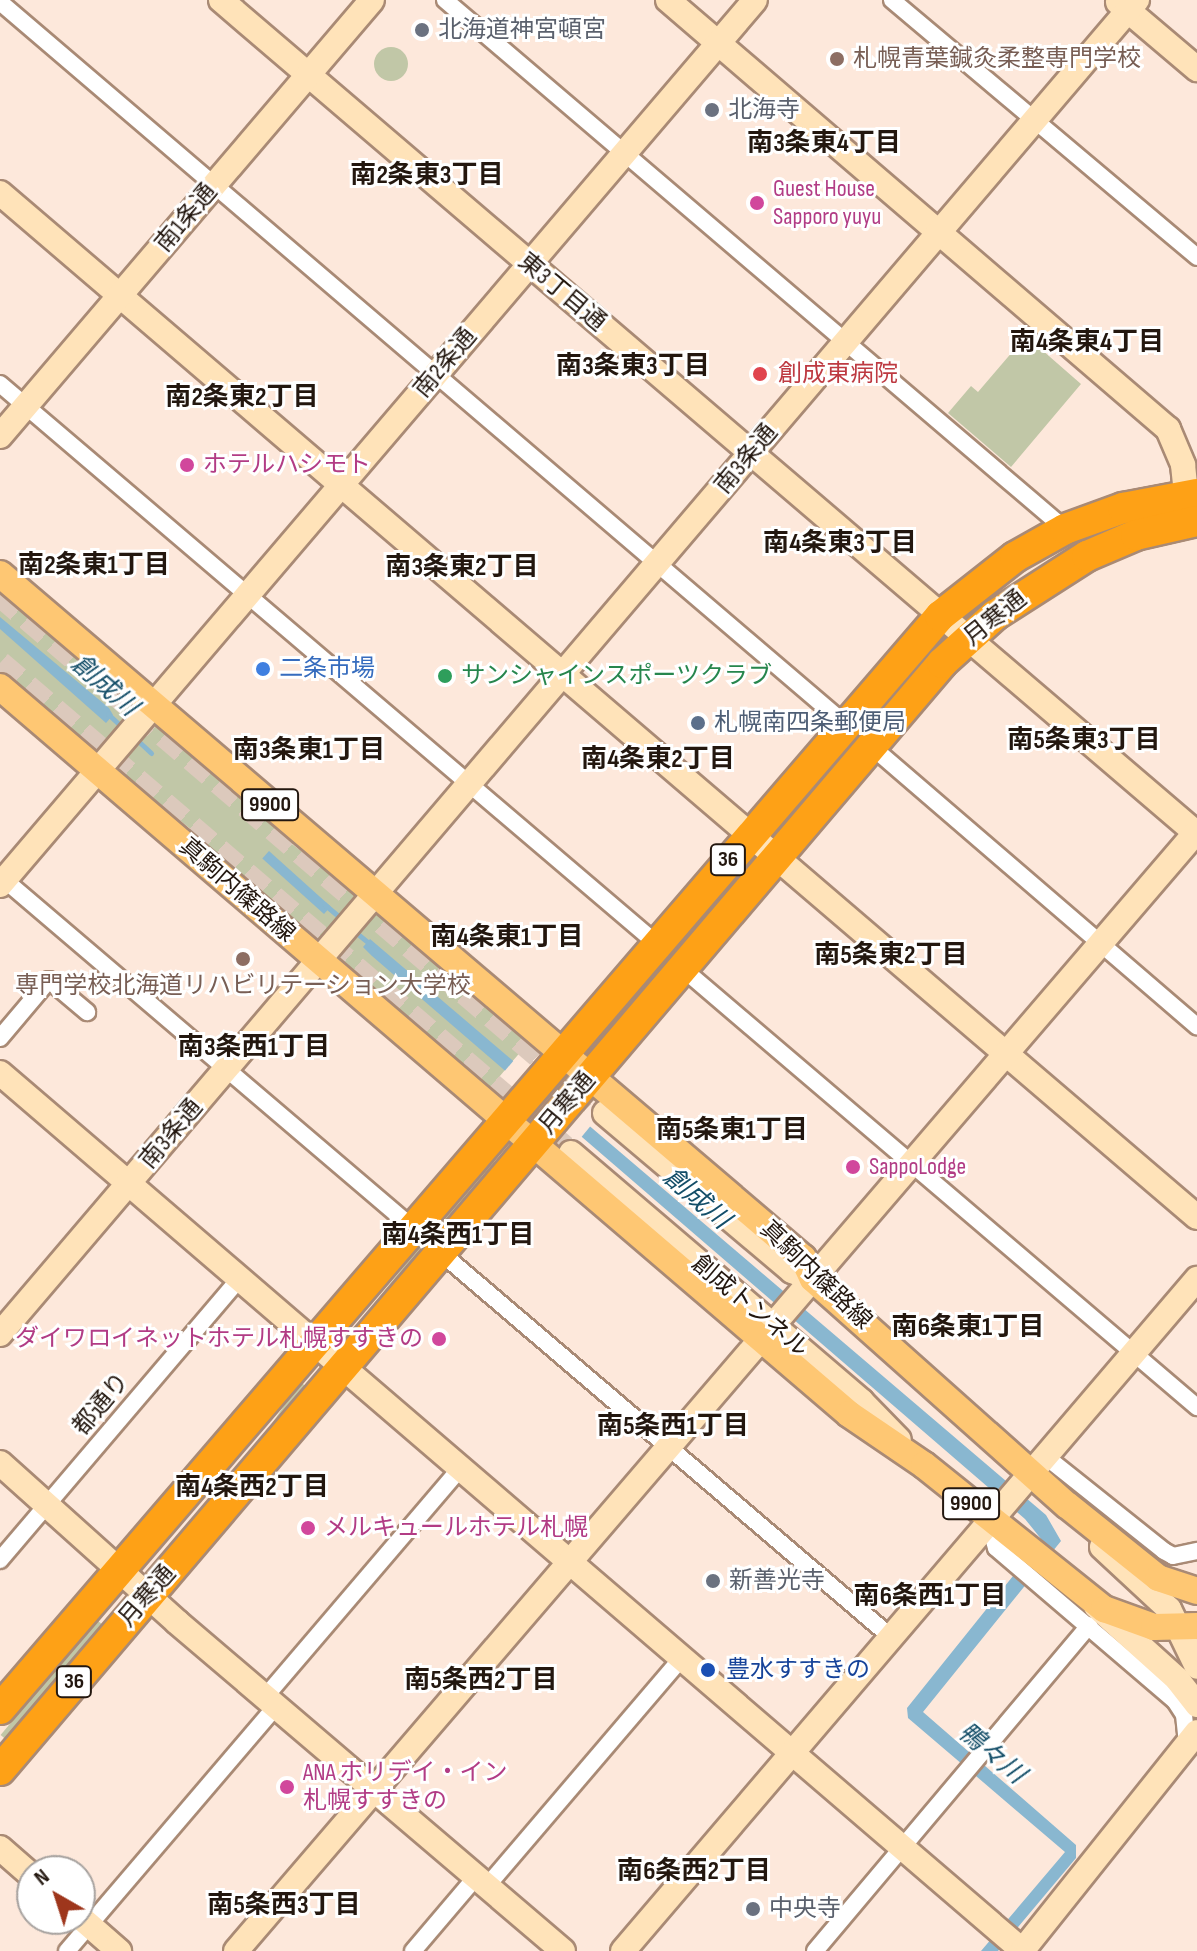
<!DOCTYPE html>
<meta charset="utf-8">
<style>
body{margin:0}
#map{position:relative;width:1197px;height:1951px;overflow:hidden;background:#fde8db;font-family:"Sofia Sans Condensed","Noto Sans JP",sans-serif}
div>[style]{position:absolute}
.green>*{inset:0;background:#c1c7a7;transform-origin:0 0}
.round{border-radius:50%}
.water>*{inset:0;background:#89b7d0;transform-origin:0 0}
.pier>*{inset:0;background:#fde8db}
.stream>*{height:5px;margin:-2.5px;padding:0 2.5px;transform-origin:2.5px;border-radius:2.5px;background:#89b7d0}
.secondary-tunnel>*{height:24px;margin-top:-12px;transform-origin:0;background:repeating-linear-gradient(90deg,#dcc9bc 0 24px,transparent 0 36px)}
.roads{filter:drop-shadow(2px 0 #a98a75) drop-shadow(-2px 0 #a98a75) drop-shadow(0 2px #a98a75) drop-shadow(0 -2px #a98a75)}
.street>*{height:16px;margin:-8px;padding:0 8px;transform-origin:8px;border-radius:8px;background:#fff}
.secondary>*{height:24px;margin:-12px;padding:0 12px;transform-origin:12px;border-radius:12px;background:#ffe3b9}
.primary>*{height:26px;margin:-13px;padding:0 13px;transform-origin:13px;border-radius:13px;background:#fec773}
.highway>*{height:30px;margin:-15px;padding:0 15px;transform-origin:15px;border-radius:15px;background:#fea116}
.dots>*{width:22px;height:22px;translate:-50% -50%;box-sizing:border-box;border:4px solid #fff;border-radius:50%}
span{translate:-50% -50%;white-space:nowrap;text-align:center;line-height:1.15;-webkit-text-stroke:6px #fff;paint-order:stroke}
.shield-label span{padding:2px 6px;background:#fff;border:2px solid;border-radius:6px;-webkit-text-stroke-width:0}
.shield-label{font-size:22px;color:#23170f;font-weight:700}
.worship-label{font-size:24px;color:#5b616d}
.left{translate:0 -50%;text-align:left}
.education-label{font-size:24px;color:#785e54}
.hotel-label{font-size:24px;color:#b23c85}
.right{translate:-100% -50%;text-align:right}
.street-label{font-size:24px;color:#23170f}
.health-label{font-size:24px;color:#be3a42}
.shop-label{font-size:24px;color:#366cbe}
.leisure-label{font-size:24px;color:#27864d}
.service-label{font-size:24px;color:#4e5e75}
.transit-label{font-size:24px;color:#164399}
.neighbourhood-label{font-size:26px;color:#23170f;font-weight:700}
.water-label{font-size:26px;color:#144e68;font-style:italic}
.north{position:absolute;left:16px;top:1855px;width:80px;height:80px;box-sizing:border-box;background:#fff;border:2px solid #a7a29f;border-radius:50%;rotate:321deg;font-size:22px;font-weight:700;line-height:32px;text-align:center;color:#23170f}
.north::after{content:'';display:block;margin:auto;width:28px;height:36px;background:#9e361c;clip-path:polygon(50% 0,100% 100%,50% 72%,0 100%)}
</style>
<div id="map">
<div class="green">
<div class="round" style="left:374px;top:47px;width:34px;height:34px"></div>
<div style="clip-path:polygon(1026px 336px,1081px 384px,1011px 467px,948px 413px,971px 386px,978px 392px)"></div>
<div style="clip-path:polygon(0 587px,247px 799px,283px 837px,396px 925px,529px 1042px,487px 1091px,225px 865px,193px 831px,0 673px)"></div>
<div style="left:491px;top:1159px;width:6px;height:211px;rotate:39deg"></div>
<div style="left:300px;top:1382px;width:7px;height:207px;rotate:34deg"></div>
<div style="left:97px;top:1620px;width:8px;height:150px;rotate:40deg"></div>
</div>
<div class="water">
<div style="clip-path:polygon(0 617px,109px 708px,113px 715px,106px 723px,0 629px)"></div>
<div style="left:269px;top:851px;width:83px;height:10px;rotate:42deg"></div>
<div style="clip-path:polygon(370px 939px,1046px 1515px,1061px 1541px,923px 1712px,1076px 1845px,1076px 1858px,998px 1951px,981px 1951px,1065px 1852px,908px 1718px,907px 1708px,1042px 1540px,1025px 1519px,372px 956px,363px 947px)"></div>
</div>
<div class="pier">
<div style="clip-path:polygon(515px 1059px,593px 1123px,579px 1140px,503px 1073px)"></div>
</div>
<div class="stream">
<div style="left:108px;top:714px;width:22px;rotate:43deg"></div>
<div style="left:135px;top:738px;width:22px;rotate:43deg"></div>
<div style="left:324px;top:904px;width:26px;rotate:40deg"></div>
<div style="left:354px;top:931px;width:22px;rotate:39deg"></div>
</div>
<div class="secondary-tunnel">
<div style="left:0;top:595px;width:796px;rotate:40.57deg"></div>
<div style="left:0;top:663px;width:752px;rotate:40.63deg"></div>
</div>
<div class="roads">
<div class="street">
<div style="left:445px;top:0;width:815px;rotate:40.47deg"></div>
<div style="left:892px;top:0;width:399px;rotate:40.1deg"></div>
<div style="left:0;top:2px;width:1111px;rotate:40.51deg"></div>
<div style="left:0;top:384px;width:863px;rotate:40.44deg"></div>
<div style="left:871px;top:746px;width:430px;rotate:40.7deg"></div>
<div style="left:0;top:876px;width:543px;rotate:40.44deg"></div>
<div style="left:682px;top:968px;width:677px;rotate:40.45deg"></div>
<div style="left:0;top:1038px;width:76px;rotate:-49.8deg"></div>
<div style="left:49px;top:980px;width:50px;rotate:40.1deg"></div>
<div style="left:440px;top:1252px;width:593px;rotate:40.49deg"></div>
<div style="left:1045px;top:1456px;width:152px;rotate:38.6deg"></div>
<div style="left:1164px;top:1551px;width:10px;rotate:29deg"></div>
<div style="left:1173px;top:1556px;width:25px;rotate:-12deg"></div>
<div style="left:988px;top:1520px;width:29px;rotate:74deg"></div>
<div style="left:996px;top:1548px;width:235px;rotate:40.5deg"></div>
<div style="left:1175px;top:1701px;width:17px;rotate:57deg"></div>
<div style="left:1184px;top:1715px;width:28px;rotate:84deg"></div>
<div style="left:0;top:1560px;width:369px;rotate:-49.6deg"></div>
<div style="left:265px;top:1697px;width:300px;rotate:-49.5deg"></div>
<div style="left:487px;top:1886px;width:299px;rotate:-49.5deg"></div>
<div style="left:67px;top:1951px;width:322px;rotate:-49.5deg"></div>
<div style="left:413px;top:1951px;width:97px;rotate:-49.6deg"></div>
<div style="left:815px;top:1951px;width:426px;rotate:-49.9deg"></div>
</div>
<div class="secondary">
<div style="left:221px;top:0;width:1284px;rotate:40.51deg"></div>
<div style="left:668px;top:0;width:659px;rotate:40.63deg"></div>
<div style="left:1168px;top:429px;width:39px;rotate:67deg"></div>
<div style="left:1183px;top:465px;width:30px;rotate:84deg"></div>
<div style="left:1118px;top:2px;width:104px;rotate:40.3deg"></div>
<div style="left:0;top:193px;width:1575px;rotate:40.55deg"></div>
<div style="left:0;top:436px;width:573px;rotate:-49.53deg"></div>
<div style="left:0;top:885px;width:1163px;rotate:-49.53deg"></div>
<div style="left:0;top:1073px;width:1348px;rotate:40.64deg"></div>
<div style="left:605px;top:1113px;width:245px;rotate:40.2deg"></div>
<div style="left:792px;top:1271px;width:22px;rotate:21deg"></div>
<div style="left:571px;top:1153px;width:382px;rotate:40.5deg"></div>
<div style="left:861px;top:1401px;width:54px;rotate:45.7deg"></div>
<div style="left:0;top:1334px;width:1753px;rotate:-49.56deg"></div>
<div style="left:0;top:1463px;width:238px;rotate:41.9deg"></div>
<div style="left:177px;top:1622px;width:507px;rotate:40.44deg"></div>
<div style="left:1102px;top:1547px;width:91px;rotate:42.8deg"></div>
<div style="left:1169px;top:1609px;width:64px;rotate:64.2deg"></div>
<div style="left:1096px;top:1606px;width:109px;rotate:42deg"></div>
<div style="left:1177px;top:1679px;width:33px;rotate:52deg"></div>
<div style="left:0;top:1848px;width:43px;rotate:41.2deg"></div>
<div style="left:80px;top:1917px;width:52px;rotate:41.1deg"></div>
<div style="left:236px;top:1951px;width:1476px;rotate:-49.37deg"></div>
<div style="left:623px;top:1951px;width:884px;rotate:-49.5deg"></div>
<div style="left:1022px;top:1951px;width:280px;rotate:-51.4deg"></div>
</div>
<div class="primary">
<div style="left:0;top:574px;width:1055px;rotate:40.42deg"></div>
<div style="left:803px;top:1258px;width:23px;rotate:65deg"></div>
<div style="left:813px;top:1279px;width:340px;rotate:41.7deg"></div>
<div style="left:1067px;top:1505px;width:117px;rotate:38.7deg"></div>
<div style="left:1158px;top:1578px;width:41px;rotate:18.4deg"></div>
<div style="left:0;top:687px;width:1118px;rotate:40.57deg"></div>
<div style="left:849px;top:1414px;width:91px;rotate:34.2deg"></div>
<div style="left:924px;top:1465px;width:231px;rotate:38.7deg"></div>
<div style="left:1104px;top:1609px;width:53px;rotate:19.8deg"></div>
<div style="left:1154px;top:1627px;width:43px;rotate:-1.3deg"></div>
</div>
<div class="highway">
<div style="left:0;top:1709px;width:1442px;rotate:-49.3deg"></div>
<div style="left:940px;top:616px;width:95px;rotate:-38.2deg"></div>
<div style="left:1015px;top:557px;width:57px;rotate:-29.2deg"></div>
<div style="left:1065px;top:529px;width:62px;rotate:-19.9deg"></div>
<div style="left:1123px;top:508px;width:75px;rotate:-10.7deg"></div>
<div style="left:0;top:1770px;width:1454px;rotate:-49.6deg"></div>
<div style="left:942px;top:663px;width:72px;rotate:-42.2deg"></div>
<div style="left:995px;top:615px;width:109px;rotate:-32.7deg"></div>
<div style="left:1087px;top:556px;width:53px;rotate:-23.2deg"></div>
<div style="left:1136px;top:535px;width:63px;rotate:-12.9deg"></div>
</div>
</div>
<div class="dots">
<div style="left:422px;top:30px;background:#6b7280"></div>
<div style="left:837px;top:59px;background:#8d6e63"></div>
<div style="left:712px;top:110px;background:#6b7280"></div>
<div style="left:757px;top:203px;background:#d1479c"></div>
<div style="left:760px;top:374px;background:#e0444e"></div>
<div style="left:187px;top:465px;background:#d1479c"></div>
<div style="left:263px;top:669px;background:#3f7fe0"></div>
<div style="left:445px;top:676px;background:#2e9e5b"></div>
<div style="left:698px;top:723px;background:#5c6f8a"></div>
<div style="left:243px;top:959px;background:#8d6e63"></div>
<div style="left:853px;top:1167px;background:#d1479c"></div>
<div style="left:439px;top:1339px;background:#d1479c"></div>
<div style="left:308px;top:1528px;background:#d1479c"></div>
<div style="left:713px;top:1581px;background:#6b7280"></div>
<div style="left:708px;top:1670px;background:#1a4fb4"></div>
<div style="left:287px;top:1787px;background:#d1479c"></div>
<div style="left:753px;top:1909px;background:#6b7280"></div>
</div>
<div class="shield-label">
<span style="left:270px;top:805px">9900</span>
<span style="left:728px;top:860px">36</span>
<span style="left:971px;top:1504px">9900</span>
<span style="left:74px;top:1682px">36</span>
</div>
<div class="worship-label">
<span class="left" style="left:438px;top:30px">北海道神宮頓宮</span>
<span class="left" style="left:728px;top:110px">北海寺</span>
<span class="left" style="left:729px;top:1581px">新善光寺</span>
<span class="left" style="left:769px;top:1909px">中央寺</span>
</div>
<div class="education-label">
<span class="left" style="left:853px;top:59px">札幌青葉鍼灸柔整専門学校</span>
<span style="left:243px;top:986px">専門学校北海道リハビリテーション大学校</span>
</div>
<div class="hotel-label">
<span class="left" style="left:773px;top:203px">Guest House<br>Sapporo yuyu</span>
<span class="left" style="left:203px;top:465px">ホテルハシモト</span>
<span class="left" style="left:869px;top:1167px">SappoLodge</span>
<span class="right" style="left:423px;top:1339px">ダイワロイネットホテル札幌すすきの</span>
<span class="left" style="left:324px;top:1528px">メルキュールホテル札幌</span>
<span class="left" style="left:303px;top:1787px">ANA ホリデイ・イン<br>札幌すすきの</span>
</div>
<div class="street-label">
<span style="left:186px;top:218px;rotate:-50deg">南1条通</span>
<span style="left:562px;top:292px;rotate:40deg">東3丁目通</span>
<span style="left:445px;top:363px;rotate:-50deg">南2条通</span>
<span style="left:746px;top:459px;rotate:-50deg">南3条通</span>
<span style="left:995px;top:618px;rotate:-39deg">月寒通</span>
<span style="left:237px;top:890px;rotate:41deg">真駒内篠路線</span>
<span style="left:567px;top:1103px;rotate:-50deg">月寒通</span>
<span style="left:171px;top:1134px;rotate:-50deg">南3条通</span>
<span style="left:816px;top:1275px;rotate:44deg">真駒内篠路線</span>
<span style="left:750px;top:1306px;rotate:40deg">創成トンネル</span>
<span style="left:101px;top:1404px;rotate:-50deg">都通り</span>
<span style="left:147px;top:1596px;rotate:-49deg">月寒通</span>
</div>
<div class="health-label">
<span class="left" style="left:778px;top:374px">創成東病院</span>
</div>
<div class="shop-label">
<span class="left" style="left:279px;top:669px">二条市場</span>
</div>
<div class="leisure-label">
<span class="left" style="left:461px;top:676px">サンシャインスポーツクラブ</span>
</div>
<div class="service-label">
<span class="left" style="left:714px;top:723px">札幌南四条郵便局</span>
</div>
<div class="transit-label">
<span class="left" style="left:726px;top:1670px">豊水すすきの</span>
</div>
<div class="neighbourhood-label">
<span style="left:824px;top:144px">南3条東4丁目</span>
<span style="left:427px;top:176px">南2条東3丁目</span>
<span style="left:1087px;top:343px">南4条東4丁目</span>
<span style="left:633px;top:367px">南3条東3丁目</span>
<span style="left:242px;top:398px">南2条東2丁目</span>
<span style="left:840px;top:544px">南4条東3丁目</span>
<span style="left:94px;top:566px">南2条東1丁目</span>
<span style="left:462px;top:568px">南3条東2丁目</span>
<span style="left:1084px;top:741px">南5条東3丁目</span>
<span style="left:309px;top:751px">南3条東1丁目</span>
<span style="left:658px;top:760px">南4条東2丁目</span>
<span style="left:507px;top:938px">南4条東1丁目</span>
<span style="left:891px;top:956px">南5条東2丁目</span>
<span style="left:254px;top:1048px">南3条西1丁目</span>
<span style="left:732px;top:1131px">南5条東1丁目</span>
<span style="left:458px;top:1236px">南4条西1丁目</span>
<span style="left:968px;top:1328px">南6条東1丁目</span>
<span style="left:673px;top:1427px">南5条西1丁目</span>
<span style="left:252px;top:1488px">南4条西2丁目</span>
<span style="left:930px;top:1597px">南6条西1丁目</span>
<span style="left:481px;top:1681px">南5条西2丁目</span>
<span style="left:694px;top:1872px">南6条西2丁目</span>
<span style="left:284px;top:1906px">南5条西3丁目</span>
</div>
<div class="water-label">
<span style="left:104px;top:686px;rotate:41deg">創成川</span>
<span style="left:696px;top:1199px;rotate:41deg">創成川</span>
<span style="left:991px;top:1754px;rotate:40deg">鴨々川</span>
</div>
<div class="north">N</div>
</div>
